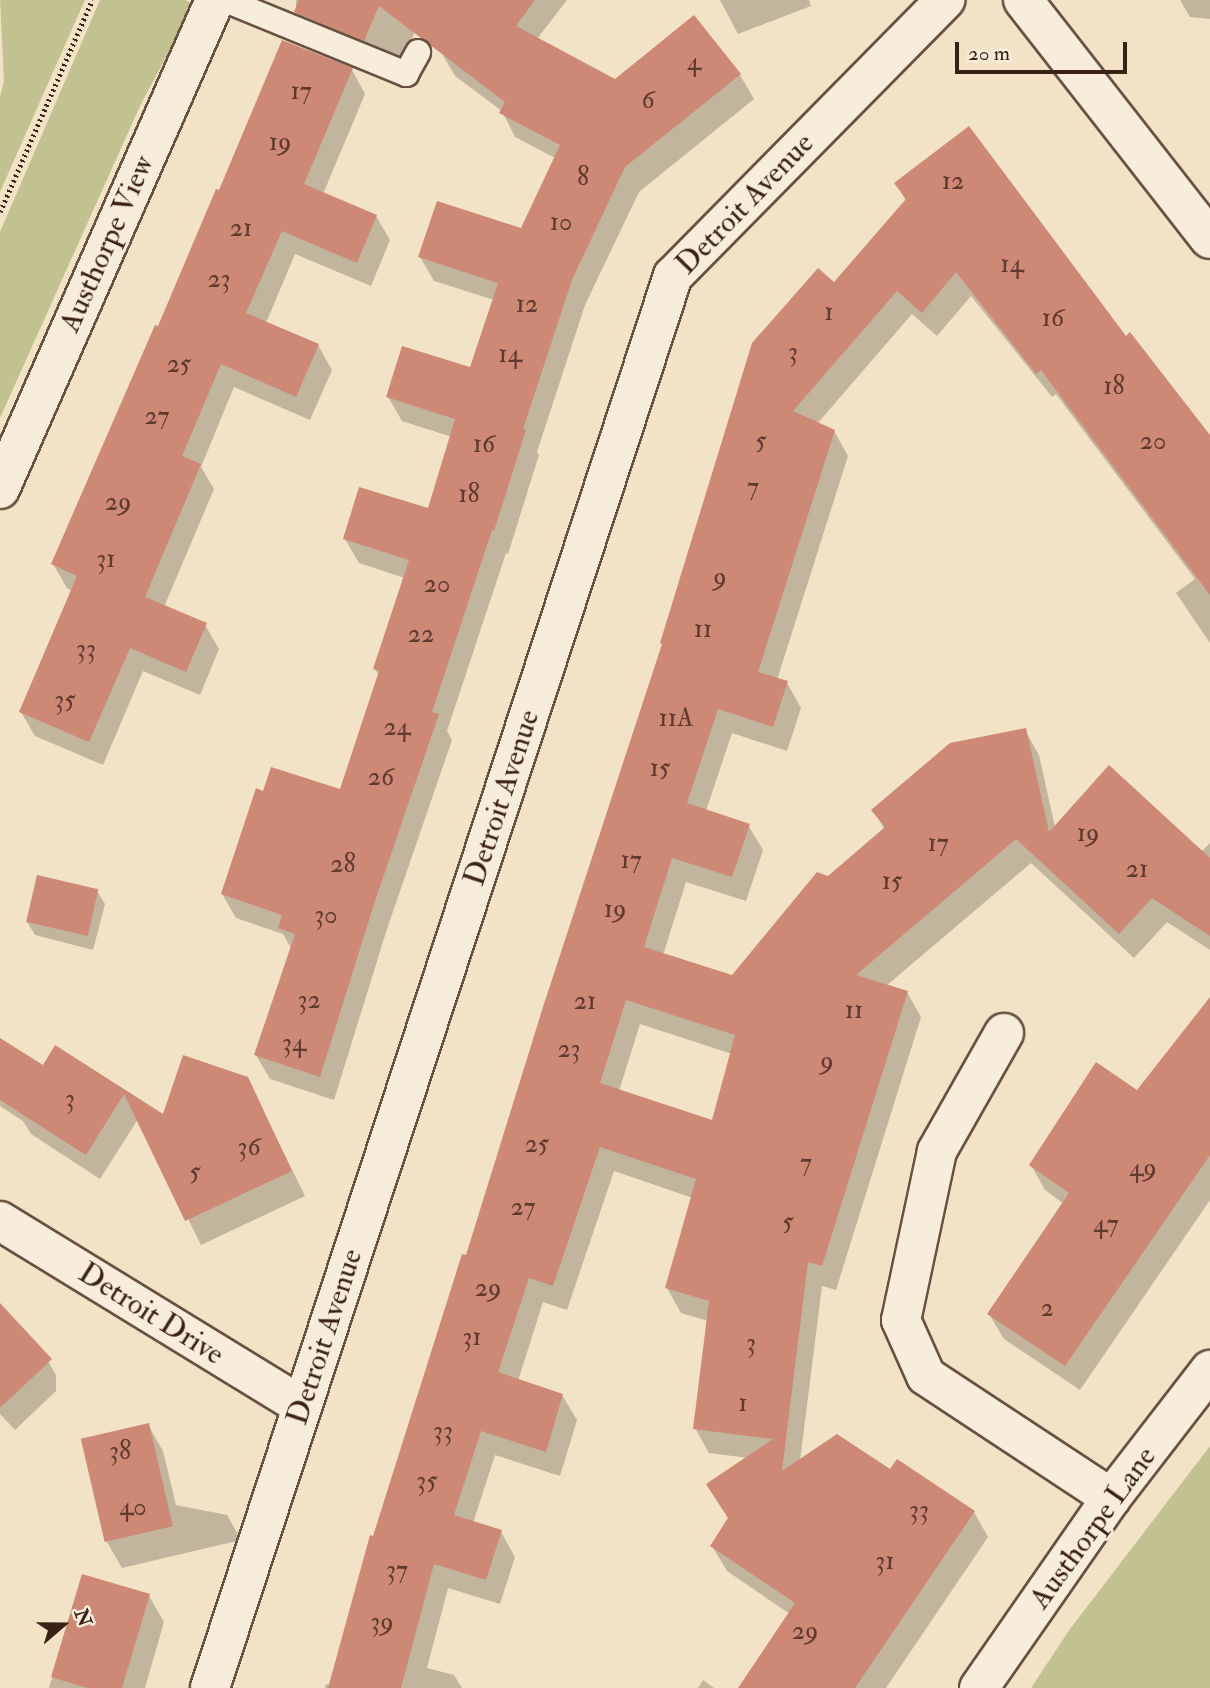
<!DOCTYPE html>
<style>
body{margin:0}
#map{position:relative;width:1210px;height:1688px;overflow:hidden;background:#f2e3c6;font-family:"IM FELL Double Pica",serif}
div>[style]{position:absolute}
.green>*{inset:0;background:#c2c190}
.shadow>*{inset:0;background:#0003}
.building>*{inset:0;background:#cd8876;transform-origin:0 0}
.path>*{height:4.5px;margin-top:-2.25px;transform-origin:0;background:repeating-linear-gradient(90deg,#3b2016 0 2px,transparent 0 5.5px)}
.roads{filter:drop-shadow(2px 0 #695142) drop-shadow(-2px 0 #695142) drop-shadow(0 2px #695142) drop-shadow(0 -2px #695142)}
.lane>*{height:24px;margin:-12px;padding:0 12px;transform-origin:12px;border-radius:12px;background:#f7edda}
.street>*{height:38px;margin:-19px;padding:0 19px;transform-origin:19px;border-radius:19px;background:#f7edda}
span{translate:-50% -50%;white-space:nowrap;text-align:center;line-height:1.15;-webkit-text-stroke:6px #f7edda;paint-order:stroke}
.number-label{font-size:26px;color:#603a2e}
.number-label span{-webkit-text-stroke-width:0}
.street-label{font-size:30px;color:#3b2016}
.north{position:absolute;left:28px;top:1590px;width:70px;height:70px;-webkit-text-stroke:5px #f7edda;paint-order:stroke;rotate:70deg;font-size:19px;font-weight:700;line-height:28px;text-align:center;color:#3b2016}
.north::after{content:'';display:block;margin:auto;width:24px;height:32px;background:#3b2016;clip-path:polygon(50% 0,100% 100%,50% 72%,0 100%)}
.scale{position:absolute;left:955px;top:42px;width:172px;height:32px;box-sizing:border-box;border:4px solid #3b2016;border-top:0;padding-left:9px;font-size:21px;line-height:24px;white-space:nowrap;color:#3b2016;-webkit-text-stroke:5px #f7edda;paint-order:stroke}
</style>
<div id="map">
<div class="green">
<div style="clip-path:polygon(0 0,85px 0,0 192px,0 97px,4px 81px)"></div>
<div style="clip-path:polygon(100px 0,185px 0,194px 4px,140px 106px,0 418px,0 232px)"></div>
<div style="clip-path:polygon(1210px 1446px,1210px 1688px,1031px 1688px,1070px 1629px)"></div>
</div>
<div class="shadow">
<div style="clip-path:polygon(296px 0,429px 0,398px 69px,311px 39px,296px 12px)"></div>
<div style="clip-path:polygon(480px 0,567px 0,537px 39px,615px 81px,740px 75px,754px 99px,639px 192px,585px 305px,537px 452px,539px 455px,508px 554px,506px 553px,447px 731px,452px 740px,387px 929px,334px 1100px,270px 1079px,256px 1055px,291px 948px,283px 934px,236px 918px,222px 894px,265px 793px,342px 791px,379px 676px,375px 669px,405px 578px,359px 563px,345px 539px,429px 511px,452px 437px,402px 421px,388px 397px,471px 369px,494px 300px,434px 281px,420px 257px,521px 230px,555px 158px,515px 137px,502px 111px,455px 76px,441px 52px)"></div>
<div style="clip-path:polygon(720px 0,809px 0,811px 6px,738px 34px)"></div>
<div style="clip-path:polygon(1180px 0,1210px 0,1210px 19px,1190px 17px)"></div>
<div style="clip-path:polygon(352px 70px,365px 94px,323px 194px,376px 216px,390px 240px,371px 286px,295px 254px,266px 323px,318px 345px,332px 370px,310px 420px,234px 387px,201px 467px,214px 489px,164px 607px,205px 625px,219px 649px,200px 695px,143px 671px,103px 765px,35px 736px,21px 712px,72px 591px,67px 588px,53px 564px,220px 192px)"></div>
<div style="clip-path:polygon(evenodd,896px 183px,1126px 338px,1210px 438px,1210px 643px,1176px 593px,1195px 579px,1056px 394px,1052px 397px,971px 296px,937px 336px,912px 314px,817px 424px,834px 431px,848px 456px,777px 680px,787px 683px,801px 708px,787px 751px,732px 733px,706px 811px,748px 825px,763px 850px,746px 901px,686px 882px,663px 955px,733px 977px,828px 877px,885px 830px,873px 810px,1025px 730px,1039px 755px,1055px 827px,1201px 852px,1210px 843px,1210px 950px,1167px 922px,1134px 958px,1031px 863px,886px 986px,907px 992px,921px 1017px,836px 1290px,822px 1286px,800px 1461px,891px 1472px,898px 1461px,974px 1512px,988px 1537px,886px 1688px,740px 1688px,790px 1614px,727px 1571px,712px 1546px,729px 1519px,748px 1458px,709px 1453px,695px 1428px,708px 1321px,681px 1313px,667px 1288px,693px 1198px,614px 1171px,567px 1310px,543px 1302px,518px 1381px,562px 1395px,577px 1420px,560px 1476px,495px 1455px,473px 1523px,501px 1532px,515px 1557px,500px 1604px,448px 1588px,427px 1668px,454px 1675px,462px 1688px,325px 1688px,326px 1684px,331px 1685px,374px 1538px,467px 1257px,663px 647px,661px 643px,834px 284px,906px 201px,896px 183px,640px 1024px,732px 1054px,714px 1122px,619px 1091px,640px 1024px)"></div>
<div style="clip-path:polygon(97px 891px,105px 904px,93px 950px,35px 935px,27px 922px)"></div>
<div style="clip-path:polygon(1210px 999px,1210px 1200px,1080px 1390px,1004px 1339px,989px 1314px,1064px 1204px,1045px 1190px,1031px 1165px,1138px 1092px)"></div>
<div style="clip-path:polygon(0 1040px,43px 1067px,56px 1048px,164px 1117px,247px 1078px,305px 1196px,201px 1245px,138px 1119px,100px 1179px,31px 1134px,23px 1121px,0 1106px)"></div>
<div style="clip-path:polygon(0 1306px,42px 1351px,56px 1375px,56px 1391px,15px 1430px,0 1414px)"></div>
<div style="clip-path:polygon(148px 1425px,163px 1451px,176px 1505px,227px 1515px,241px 1540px,122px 1568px,107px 1542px,83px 1441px)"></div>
<div style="clip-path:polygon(83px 1576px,149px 1596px,164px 1622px,145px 1688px,49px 1688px)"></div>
<div style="clip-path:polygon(703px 1680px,714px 1688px,698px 1688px)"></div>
</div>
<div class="building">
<div style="clip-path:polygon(299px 0,535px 0,516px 26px,615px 79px,694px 15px,741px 74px,625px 167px,572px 280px,523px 429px,526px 430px,494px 531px,492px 530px,432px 712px,439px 714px,374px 904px,320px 1077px,254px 1055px,295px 934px,278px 928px,282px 915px,221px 894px,256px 788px,263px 791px,271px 767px,340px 789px,379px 671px,373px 669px,409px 560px,343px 539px,359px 487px,428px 508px,455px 419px,386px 397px,402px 346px,470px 367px,498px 283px,418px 257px,437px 201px,521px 228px,560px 145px,499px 113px,505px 102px,379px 6px,364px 41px,294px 12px)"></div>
<div style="clip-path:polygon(282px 40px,353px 68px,304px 184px,377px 215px,357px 263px,282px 231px,246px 313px,319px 344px,296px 397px,221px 364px,182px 456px,201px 464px,145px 597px,207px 623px,186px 672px,130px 648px,89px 742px,19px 712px,77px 576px,51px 564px,155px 325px,158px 326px,216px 189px,219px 190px)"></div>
<div style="clip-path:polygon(evenodd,969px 126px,1126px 336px,1130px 332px,1210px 435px,1210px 595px,1041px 370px,1036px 374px,956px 272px,922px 313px,897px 291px,793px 411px,835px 430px,758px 672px,788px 681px,773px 727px,718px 709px,687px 803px,750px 824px,732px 877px,672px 858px,644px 947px,732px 975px,817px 872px,828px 876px,885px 827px,871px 810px,950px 743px,1026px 728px,1049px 832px,1109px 765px,1210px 858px,1210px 936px,1152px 898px,1119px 934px,1016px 839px,856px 975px,908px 991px,822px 1266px,808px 1262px,782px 1471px,837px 1434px,890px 1469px,897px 1459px,975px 1511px,855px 1688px,738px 1688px,795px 1603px,710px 1546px,728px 1518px,706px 1484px,773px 1439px,693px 1429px,709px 1301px,665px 1288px,696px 1179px,600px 1147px,553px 1286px,529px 1278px,498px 1372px,563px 1394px,546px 1452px,481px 1431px,454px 1515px,502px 1530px,486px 1580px,434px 1564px,401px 1688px,328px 1688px,370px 1535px,373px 1536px,462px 1254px,466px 1255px,543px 1007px,662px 644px,660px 643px,752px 343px,818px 268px,834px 282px,906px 199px,894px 183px,969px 126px,626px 1000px,735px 1035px,712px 1120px,600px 1083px,626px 1000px)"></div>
<div style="left:37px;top:875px;width:63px;height:48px;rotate:13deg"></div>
<div style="clip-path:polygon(1210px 997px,1210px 1155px,1065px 1366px,987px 1314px,1069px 1193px,1029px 1165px,1096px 1062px,1137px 1090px)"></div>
<div style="clip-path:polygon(0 1038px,43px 1065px,55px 1045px,163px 1114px,183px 1055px,248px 1077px,292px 1171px,185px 1221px,124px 1094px,86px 1155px,0 1100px)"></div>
<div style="clip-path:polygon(0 1303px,52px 1359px,0 1408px)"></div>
<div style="left:149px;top:1423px;width:106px;height:70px;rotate:77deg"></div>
<div style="clip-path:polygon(82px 1574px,150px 1594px,122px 1688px,87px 1688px,51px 1677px)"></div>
</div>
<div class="path">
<div style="left:0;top:212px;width:231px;rotate:-66.5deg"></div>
</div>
<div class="roads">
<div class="lane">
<div style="left:225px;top:0;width:196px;rotate:22.2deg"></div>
<div style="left:406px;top:74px;width:25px;rotate:-61deg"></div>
</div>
<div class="street">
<div style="left:1023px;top:0;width:303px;rotate:52deg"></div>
<div style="left:0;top:489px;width:534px;rotate:-66.27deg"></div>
<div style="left:1004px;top:1033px;width:136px;rotate:119.6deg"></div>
<div style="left:937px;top:1151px;width:173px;rotate:102deg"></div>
<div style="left:901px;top:1320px;width:61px;rotate:65.9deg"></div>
<div style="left:926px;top:1376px;width:222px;rotate:33.4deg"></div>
<div style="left:0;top:1221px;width:354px;rotate:31.5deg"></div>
<div style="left:210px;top:1688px;width:1486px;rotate:-71.85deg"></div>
<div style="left:673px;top:276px;width:388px;rotate:-45.4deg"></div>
<div style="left:979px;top:1688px;width:231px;rotate:-55.2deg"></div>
<div style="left:1111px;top:1498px;width:162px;rotate:-52.3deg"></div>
</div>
</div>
<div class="number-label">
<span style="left:694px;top:63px">4</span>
<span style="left:301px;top:92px">17</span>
<span style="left:648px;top:101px">6</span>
<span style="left:280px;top:143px">19</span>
<span style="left:583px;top:178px">8</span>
<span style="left:953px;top:182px">12</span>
<span style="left:561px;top:223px">10</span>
<span style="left:241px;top:229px">21</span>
<span style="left:1012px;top:265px">14</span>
<span style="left:219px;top:280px">23</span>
<span style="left:527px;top:305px">12</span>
<span style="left:829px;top:313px">1</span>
<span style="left:1053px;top:319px">16</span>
<span style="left:793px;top:353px">3</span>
<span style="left:510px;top:355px">14</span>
<span style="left:179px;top:365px">25</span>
<span style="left:1114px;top:387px">18</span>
<span style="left:157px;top:417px">27</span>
<span style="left:761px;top:442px">5</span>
<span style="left:1153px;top:442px">20</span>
<span style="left:484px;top:445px">16</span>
<span style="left:753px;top:488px">7</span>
<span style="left:469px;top:495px">18</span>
<span style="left:118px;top:503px">29</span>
<span style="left:106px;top:560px">31</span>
<span style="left:720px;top:578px">9</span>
<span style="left:437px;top:585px">20</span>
<span style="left:703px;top:630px">11</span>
<span style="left:421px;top:635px">22</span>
<span style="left:86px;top:650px">33</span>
<span style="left:65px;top:701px">35</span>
<span style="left:676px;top:719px">11A</span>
<span style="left:397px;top:728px">24</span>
<span style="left:660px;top:769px">15</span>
<span style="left:381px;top:778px">26</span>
<span style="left:1088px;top:834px">19</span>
<span style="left:938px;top:844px">17</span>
<span style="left:631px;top:861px">17</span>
<span style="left:343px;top:865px">28</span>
<span style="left:1137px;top:870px">21</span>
<span style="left:892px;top:882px">15</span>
<span style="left:615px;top:910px">19</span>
<span style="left:326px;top:916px">30</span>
<span style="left:309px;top:1001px">32</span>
<span style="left:585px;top:1002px">21</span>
<span style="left:854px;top:1011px">11</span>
<span style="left:294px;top:1044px">34</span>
<span style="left:569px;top:1050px">23</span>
<span style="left:827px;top:1062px">9</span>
<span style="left:70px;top:1100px">3</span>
<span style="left:537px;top:1145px">25</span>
<span style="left:249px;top:1148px">36</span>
<span style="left:806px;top:1164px">7</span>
<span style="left:1143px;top:1169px">49</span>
<span style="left:195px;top:1173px">5</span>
<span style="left:523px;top:1208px">27</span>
<span style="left:788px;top:1223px">5</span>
<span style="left:1106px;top:1225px">47</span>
<span style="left:488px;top:1289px">29</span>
<span style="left:1047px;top:1309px">2</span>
<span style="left:472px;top:1338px">31</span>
<span style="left:751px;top:1344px">3</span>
<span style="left:743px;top:1404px">1</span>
<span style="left:443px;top:1432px">33</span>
<span style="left:120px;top:1452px">38</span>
<span style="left:427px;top:1482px">35</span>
<span style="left:133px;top:1508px">40</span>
<span style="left:919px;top:1511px">33</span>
<span style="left:885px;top:1562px">31</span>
<span style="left:397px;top:1571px">37</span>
<span style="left:382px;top:1623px">39</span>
<span style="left:805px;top:1632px">29</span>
</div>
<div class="street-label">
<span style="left:745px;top:204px;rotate:-46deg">Detroit Avenue</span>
<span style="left:107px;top:244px;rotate:-66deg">Austhorpe View</span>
<span style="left:502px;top:798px;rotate:-72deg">Detroit Avenue</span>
<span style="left:151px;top:1314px;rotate:32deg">Detroit Drive</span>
<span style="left:325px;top:1337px;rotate:-72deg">Detroit Avenue</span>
<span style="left:1093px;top:1528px;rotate:-54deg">Austhorpe Lane</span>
</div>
<div class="north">N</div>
<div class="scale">20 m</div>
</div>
